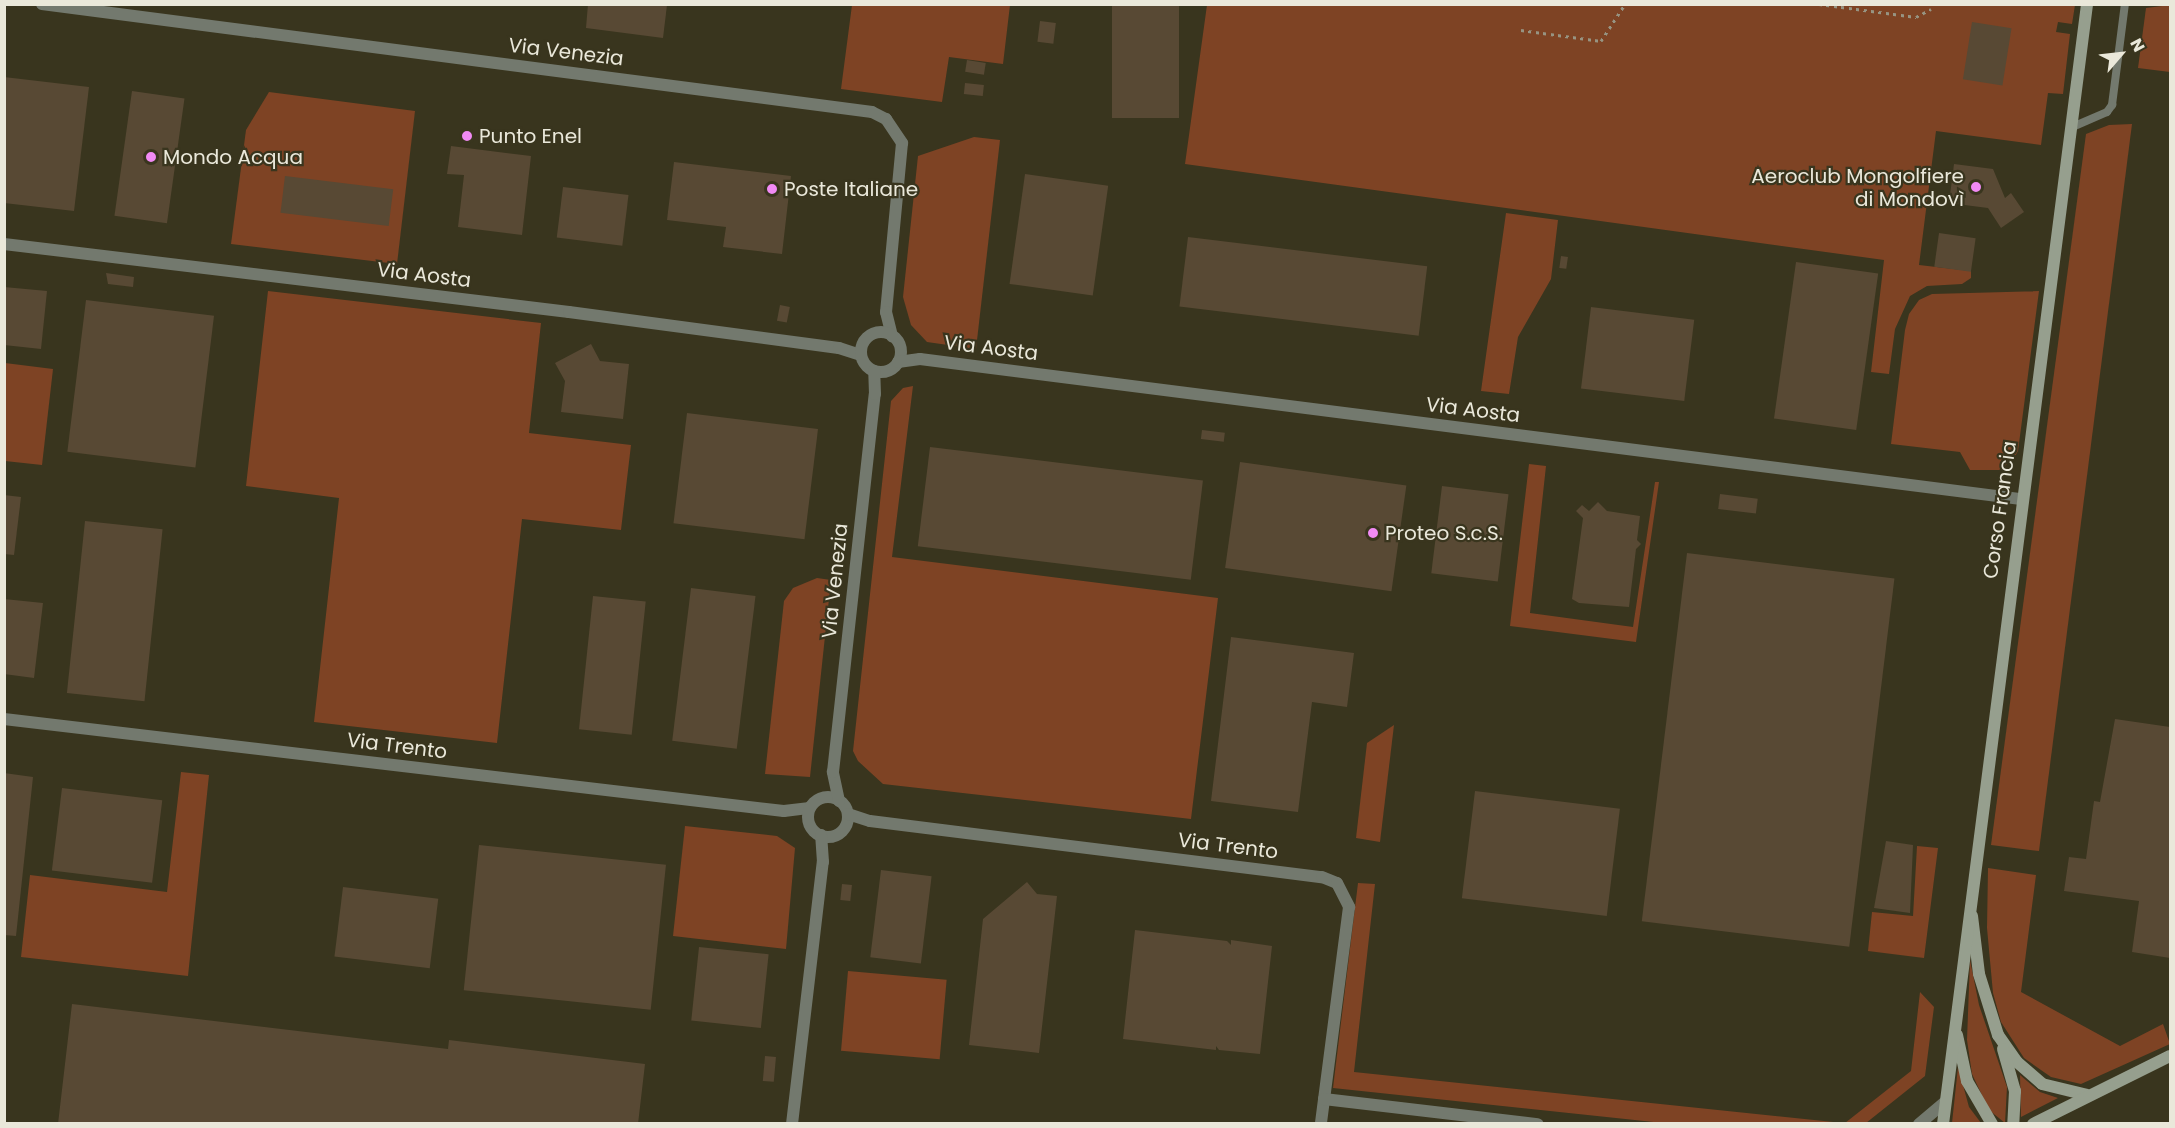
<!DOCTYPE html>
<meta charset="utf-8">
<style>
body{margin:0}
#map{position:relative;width:2175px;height:1128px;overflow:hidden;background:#39351e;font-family:Poppins,sans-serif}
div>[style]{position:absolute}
.green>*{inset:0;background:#7e4324;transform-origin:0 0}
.building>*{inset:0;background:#584934;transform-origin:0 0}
.path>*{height:3px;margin-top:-1.5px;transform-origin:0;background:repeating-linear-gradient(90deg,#979482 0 3px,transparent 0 7.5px)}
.lane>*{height:8px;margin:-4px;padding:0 4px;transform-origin:4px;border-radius:4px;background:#73796e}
.street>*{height:12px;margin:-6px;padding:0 6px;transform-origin:6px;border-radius:6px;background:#73796e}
.street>.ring{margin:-6px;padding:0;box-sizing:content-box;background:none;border:12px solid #73796e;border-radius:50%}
.secondary>*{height:12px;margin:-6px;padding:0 6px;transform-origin:6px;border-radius:6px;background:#969f8e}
.dots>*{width:16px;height:16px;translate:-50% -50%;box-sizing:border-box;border:3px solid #39351e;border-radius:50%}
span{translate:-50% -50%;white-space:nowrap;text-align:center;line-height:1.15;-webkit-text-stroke:4.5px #39351e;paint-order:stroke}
.street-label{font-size:20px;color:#eae8da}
.poi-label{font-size:20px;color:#eae8da}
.left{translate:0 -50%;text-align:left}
.right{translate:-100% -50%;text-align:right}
.frame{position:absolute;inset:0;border:6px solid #eae8da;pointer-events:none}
.north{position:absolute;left:2091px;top:24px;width:60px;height:60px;-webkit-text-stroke:4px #39351e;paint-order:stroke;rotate:62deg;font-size:16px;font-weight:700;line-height:24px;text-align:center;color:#eae8da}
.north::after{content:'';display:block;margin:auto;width:21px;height:27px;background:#eae8da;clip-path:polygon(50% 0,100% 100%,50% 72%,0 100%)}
</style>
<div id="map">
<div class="green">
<div style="clip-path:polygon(852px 5px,1010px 5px,1003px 64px,949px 57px,942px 102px,841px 89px)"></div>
<div style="clip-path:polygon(1207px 5px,2075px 5px,2072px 24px,2058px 22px,2056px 32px,2070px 34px,2063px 94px,2048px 93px,2041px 145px,1936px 131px,1919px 265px,1971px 271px,1971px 278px,1962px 284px,1927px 286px,1910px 296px,1895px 329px,1889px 374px,1871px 372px,1884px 260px,1185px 164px)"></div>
<div style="clip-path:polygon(2170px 5px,2170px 72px,2138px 68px,2146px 8px)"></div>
<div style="clip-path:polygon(269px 92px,415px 111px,397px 264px,231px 244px,246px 130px)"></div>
<div style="clip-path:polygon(2132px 124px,2039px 851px,1991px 845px,2086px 134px,2109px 125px)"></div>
<div style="clip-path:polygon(974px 137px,1000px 140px,976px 349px,927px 342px,911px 325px,903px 297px,918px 156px)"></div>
<div style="clip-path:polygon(1506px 213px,1558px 220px,1551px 279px,1518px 337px,1509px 394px,1481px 391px)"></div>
<div style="clip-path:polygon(268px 291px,541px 323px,529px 433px,631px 445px,621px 530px,522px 519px,497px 743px,314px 722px,339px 498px,246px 486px)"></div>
<div style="clip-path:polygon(2039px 291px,2018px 451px,2013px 460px,1999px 470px,1970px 470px,1960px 452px,1891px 444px,1905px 330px,1909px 314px,1919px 300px,1932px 294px)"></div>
<div style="clip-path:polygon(5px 363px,53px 369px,42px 465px,5px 461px)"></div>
<div style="clip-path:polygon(913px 386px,892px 557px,1218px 598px,1191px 819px,883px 784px,858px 761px,853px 751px,891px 401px,903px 388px)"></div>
<div style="clip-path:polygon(1529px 464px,1546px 466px,1530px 613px,1633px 627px,1655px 482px,1659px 482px,1636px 642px,1510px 626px)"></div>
<div style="clip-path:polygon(817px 578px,831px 580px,810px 777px,765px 774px,784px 601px,793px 588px)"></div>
<div style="clip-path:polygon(1394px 725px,1380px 842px,1356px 838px,1367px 743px)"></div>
<div style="clip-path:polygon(181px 772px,209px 775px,188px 976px,21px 957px,30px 875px,167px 892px)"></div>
<div style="clip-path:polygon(685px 826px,777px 836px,795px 848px,786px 949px,673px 936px)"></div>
<div style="clip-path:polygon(1917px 846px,1938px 848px,1924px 958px,1868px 951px,1872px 912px,1913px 916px)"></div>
<div style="clip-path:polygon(1988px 868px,2036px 875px,2021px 992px,2120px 1046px,2163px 1024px,2170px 1044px,2081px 1084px,2051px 1077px,2024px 1058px,2001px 1022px,1993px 993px,1987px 928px)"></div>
<div style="clip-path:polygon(1358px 883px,1375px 884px,1354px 1072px,1843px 1123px,1663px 1123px,1333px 1088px)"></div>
<div style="clip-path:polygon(1970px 960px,1979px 1005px,2007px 1087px,2005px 1123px,1989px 1110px,1972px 1074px,1967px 1040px)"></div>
<div style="left:848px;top:971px;width:99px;height:80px;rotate:5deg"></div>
<div style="clip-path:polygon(1920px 992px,1934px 1007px,1925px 1076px,1866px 1123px,1845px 1123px,1911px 1071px)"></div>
<div style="clip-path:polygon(1958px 1067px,1969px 1107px,1981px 1123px,1952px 1123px)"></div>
<div style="clip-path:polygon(2020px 1075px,2040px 1092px,2058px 1098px,2021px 1117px)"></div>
</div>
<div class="building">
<div style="clip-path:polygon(588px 4px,667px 5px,663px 38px,586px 28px)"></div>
<div style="left:1112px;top:4px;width:67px;height:114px"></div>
<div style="left:1040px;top:21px;width:16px;height:21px;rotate:7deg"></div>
<div style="left:1972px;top:22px;width:40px;height:58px;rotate:9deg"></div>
<div style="left:967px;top:60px;width:19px;height:12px;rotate:9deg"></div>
<div style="clip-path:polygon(4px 77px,89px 87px,74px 211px,4px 203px)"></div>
<div style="left:965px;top:83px;width:19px;height:11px;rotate:6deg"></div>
<div style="left:132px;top:91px;width:53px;height:126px;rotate:8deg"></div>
<div style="clip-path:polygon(451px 146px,531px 156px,522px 235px,458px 227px,464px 175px,447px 174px)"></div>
<div style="clip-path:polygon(674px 162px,791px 176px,782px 254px,723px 247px,726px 227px,667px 220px)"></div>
<div style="clip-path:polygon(1954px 164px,1993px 169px,2005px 198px,2011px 193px,2024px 212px,2001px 228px,1988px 208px,1949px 203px)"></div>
<div style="left:1025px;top:174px;width:84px;height:111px;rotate:8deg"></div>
<div style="left:285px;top:176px;width:109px;height:37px;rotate:7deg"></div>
<div style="left:563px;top:187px;width:66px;height:51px;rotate:7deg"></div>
<div style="left:1939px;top:233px;width:37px;height:34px;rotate:8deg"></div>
<div style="left:1188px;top:237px;width:241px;height:70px;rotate:7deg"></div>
<div style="left:1561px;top:256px;width:7px;height:12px;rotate:8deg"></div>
<div style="left:1796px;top:262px;width:83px;height:158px;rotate:8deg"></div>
<div style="clip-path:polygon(106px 273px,134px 277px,133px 287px,108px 284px)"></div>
<div style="clip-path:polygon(4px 287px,47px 291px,41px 349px,4px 345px)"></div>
<div style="left:86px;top:300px;width:129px;height:153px;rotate:7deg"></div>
<div style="left:780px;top:305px;width:10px;height:16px;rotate:11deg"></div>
<div style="left:1591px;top:307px;width:104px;height:82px;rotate:7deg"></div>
<div style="clip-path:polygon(591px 344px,600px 361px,629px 364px,623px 419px,561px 412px,565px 381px,555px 363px)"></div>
<div style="left:687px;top:413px;width:132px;height:111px;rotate:7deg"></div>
<div style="left:1202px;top:430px;width:23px;height:9px;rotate:7deg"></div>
<div style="left:930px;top:447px;width:275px;height:100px;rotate:7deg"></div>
<div style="left:1240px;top:462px;width:168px;height:107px;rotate:8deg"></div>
<div style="left:1442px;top:486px;width:67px;height:88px;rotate:7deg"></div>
<div style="left:1720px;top:494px;width:38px;height:15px;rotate:7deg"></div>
<div style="clip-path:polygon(4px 495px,21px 497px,14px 555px,4px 554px)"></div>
<div style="clip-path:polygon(1598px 502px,1607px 511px,1640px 516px,1637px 540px,1641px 544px,1636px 549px,1629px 607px,1579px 603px,1572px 599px,1583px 518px,1576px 511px,1582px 505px,1589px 511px)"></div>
<div style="left:85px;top:521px;width:78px;height:173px;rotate:6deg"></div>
<div style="left:1687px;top:553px;width:209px;height:371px;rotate:7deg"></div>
<div style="left:691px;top:588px;width:65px;height:154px;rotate:7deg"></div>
<div style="left:593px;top:596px;width:53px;height:134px;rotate:6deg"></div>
<div style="clip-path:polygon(4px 599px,43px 603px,34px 678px,4px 674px)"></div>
<div style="clip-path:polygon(1231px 637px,1354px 653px,1347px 707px,1312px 702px,1298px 812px,1211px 801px)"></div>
<div style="clip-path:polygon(2115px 719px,2170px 727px,2170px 958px,2132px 952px,2139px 901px,2064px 891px,2069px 857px,2086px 859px,2094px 801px,2100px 802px)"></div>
<div style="clip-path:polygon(4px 773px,33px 777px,16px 936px,4px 935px)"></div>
<div style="left:62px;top:788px;width:101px;height:83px;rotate:7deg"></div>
<div style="left:1475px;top:791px;width:146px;height:108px;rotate:7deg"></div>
<div style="clip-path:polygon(1886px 841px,1913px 845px,1910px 913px,1874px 908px)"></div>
<div style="left:479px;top:845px;width:188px;height:146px;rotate:6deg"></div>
<div style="left:881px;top:870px;width:51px;height:88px;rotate:7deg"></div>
<div style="clip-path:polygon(1027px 882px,1037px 894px,1057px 896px,1039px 1053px,969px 1045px,983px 919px)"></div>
<div style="left:842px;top:884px;width:10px;height:16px;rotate:6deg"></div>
<div style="left:343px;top:887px;width:96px;height:70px;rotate:7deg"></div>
<div style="clip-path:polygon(1135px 930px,1227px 941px,1231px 945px,1231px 940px,1272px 946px,1260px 1054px,1219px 1050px,1216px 1046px,1216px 1050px,1123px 1039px)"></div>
<div style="left:699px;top:947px;width:70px;height:74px;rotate:6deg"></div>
<div style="clip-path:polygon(72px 1004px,448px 1049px,449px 1040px,645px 1064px,638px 1124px,58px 1124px)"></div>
<div style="left:765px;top:1056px;width:11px;height:25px;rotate:5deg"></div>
</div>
<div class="path">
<div style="left:1819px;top:4px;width:98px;rotate:7.6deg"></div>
<div style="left:1916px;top:17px;width:17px;rotate:-28deg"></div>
<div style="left:1521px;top:30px;width:81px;rotate:7.8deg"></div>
<div style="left:1601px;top:41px;width:44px;rotate:-57deg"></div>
</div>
<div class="lane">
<div style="left:2070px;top:128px;width:40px;rotate:-23.4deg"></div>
<div style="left:2107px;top:112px;width:9px;rotate:-54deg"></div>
<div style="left:2112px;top:105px;width:102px;rotate:-82.7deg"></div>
</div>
<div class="street">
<div style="left:42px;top:4px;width:837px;rotate:7.41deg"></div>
<div style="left:872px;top:112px;width:16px;rotate:27deg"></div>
<div style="left:886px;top:119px;width:29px;rotate:56deg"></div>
<div style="left:902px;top:143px;width:170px;rotate:95.4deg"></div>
<div style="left:886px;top:312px;width:25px;rotate:76deg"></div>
<div style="left:4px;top:244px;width:569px;rotate:6.86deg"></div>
<div style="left:569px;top:312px;width:272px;rotate:7.6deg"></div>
<div style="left:839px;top:348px;width:23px;rotate:18deg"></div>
<div class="ring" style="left:861px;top:332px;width:28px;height:28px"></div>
<div style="left:898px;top:362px;width:22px;rotate:-8deg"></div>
<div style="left:920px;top:359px;width:1110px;rotate:7.25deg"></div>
<div style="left:4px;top:719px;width:785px;rotate:6.73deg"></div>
<div style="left:784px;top:811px;width:26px;rotate:-7deg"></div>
<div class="ring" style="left:808px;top:797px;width:28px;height:28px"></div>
<div style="left:839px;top:801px;width:30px;rotate:-102deg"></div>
<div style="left:833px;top:772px;width:380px;rotate:-83.7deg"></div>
<div style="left:875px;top:394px;width:23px;rotate:-92deg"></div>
<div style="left:848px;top:814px;width:23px;rotate:18deg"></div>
<div style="left:870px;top:821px;width:455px;rotate:7.1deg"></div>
<div style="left:1322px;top:877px;width:16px;rotate:22deg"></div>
<div style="left:1337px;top:883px;width:27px;rotate:63deg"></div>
<div style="left:1349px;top:907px;width:219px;rotate:97.4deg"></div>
<div style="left:1324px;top:1099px;width:215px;rotate:6.7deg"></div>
<div style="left:792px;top:1124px;width:264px;rotate:-83.3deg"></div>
<div style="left:823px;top:862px;width:27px;rotate:-94deg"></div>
<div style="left:1919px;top:1124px;width:34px;rotate:-40deg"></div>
</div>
<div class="secondary">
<div style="left:1972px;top:916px;width:58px;rotate:83.1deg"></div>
<div style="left:1979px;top:974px;width:64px;rotate:72.7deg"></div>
<div style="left:1998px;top:1035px;width:33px;rotate:55deg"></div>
<div style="left:2017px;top:1062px;width:33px;rotate:41deg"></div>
<div style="left:2042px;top:1084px;width:46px;rotate:13.7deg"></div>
<div style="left:1957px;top:1035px;width:47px;rotate:77.7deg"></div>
<div style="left:1967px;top:1081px;width:50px;rotate:59.8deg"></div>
<div style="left:2003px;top:1049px;width:44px;rotate:74.1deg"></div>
<div style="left:2015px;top:1091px;width:33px;rotate:93deg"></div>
<div style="left:1943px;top:1124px;width:1129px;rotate:-82.67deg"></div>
<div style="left:2033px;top:1124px;width:153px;rotate:-26.4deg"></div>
</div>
<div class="dots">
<div style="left:467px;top:136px;background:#f18af4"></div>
<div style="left:151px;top:157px;background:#f18af4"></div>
<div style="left:1976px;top:187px;background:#f18af4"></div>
<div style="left:772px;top:189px;background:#f18af4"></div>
<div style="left:1373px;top:533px;background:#f18af4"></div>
</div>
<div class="street-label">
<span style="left:566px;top:52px;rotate:7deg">Via Venezia</span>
<span style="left:424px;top:275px;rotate:7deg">Via Aosta</span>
<span style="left:991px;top:348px;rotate:7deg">Via Aosta</span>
<span style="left:1473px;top:410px;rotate:7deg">Via Aosta</span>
<span style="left:2000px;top:510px;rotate:-82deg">Corso Francia</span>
<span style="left:835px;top:581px;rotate:-84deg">Via Venezia</span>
<span style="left:397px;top:746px;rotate:7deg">Via Trento</span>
<span style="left:1228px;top:846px;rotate:7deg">Via Trento</span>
</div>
<div class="poi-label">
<span class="left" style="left:479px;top:136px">Punto Enel</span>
<span class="left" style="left:163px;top:157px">Mondo Acqua</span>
<span class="right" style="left:1964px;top:188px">Aeroclub Mongolfiere<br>di Mondovì</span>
<span class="left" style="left:784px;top:189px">Poste Italiane</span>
<span class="left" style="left:1385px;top:533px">Proteo S.c.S.</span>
</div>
<div class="frame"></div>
<div class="north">N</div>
</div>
